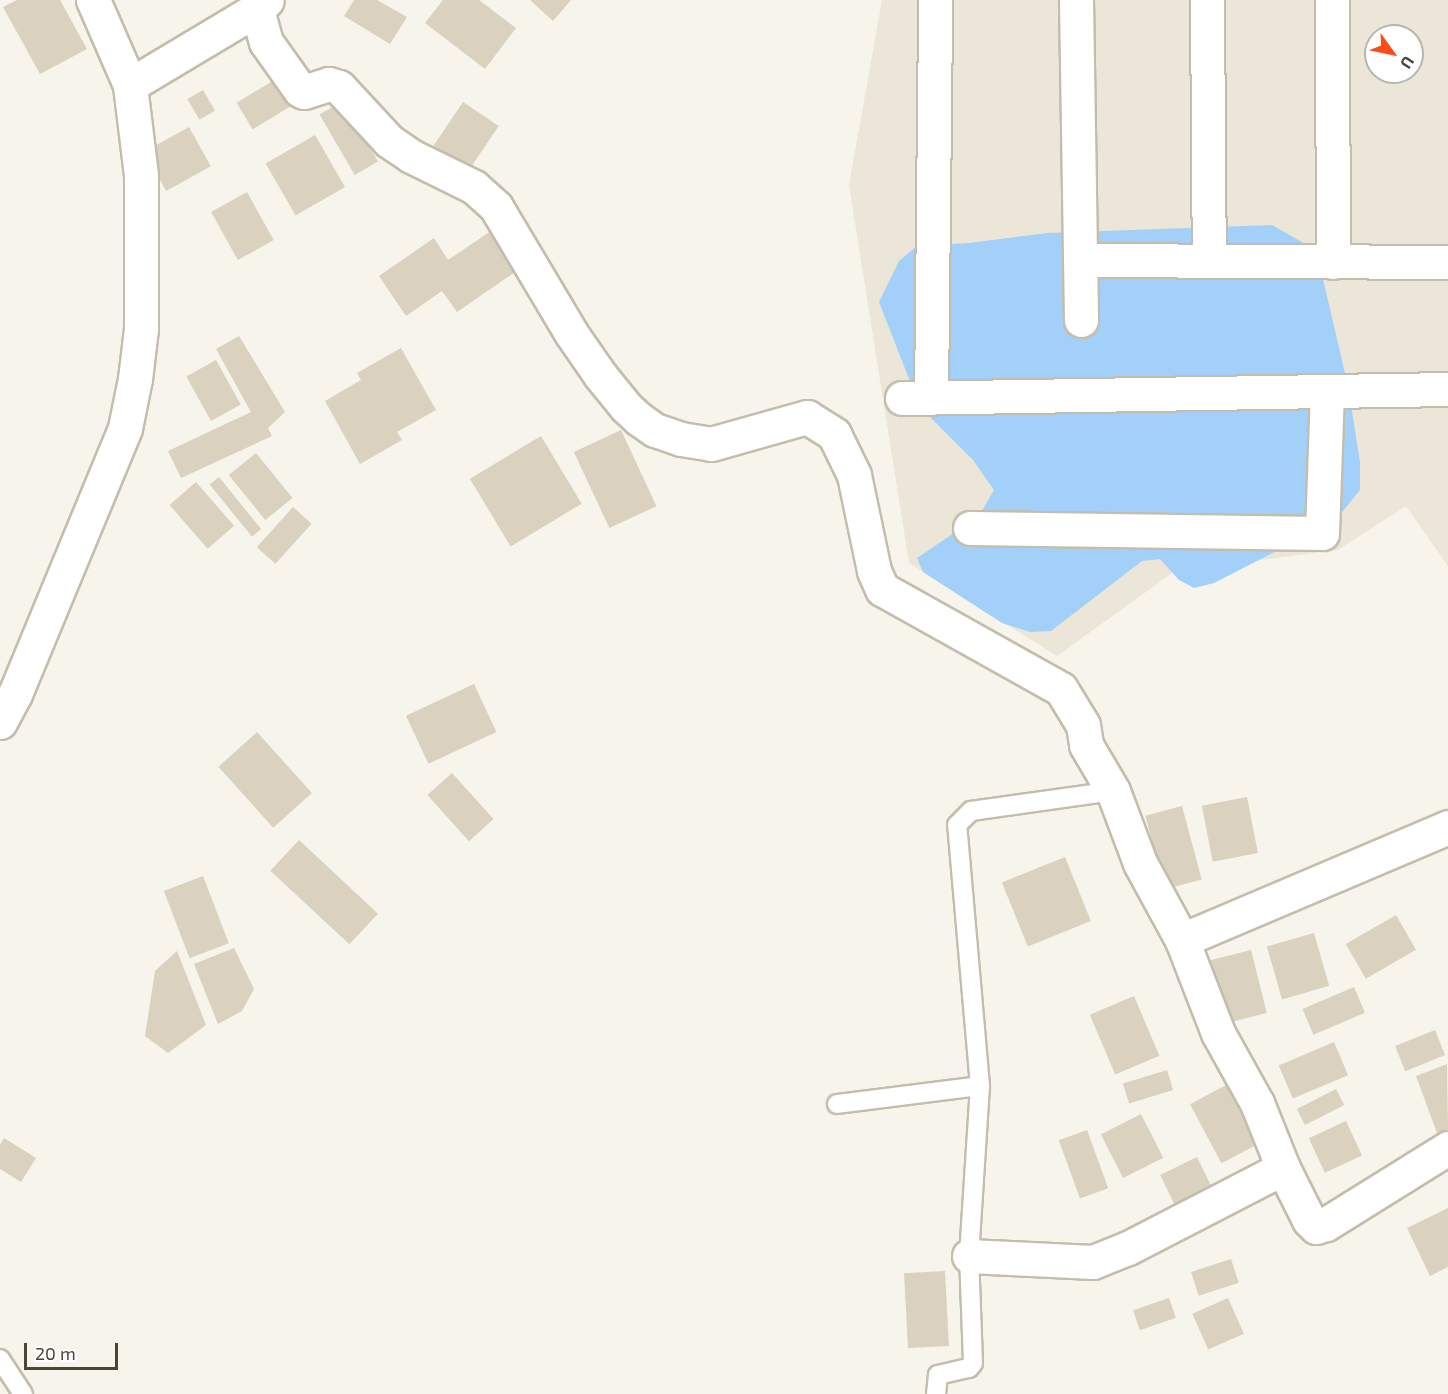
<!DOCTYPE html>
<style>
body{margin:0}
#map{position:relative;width:1448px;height:1394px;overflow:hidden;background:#f7f4eb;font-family:"Exo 2",sans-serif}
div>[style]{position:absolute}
.residential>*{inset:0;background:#ebe6d8}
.water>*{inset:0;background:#a3d0f8}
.building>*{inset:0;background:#dad1bf;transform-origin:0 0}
.roads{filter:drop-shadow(2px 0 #c4bdac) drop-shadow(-2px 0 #c4bdac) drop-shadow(0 2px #c4bdac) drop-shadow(0 -2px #c4bdac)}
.service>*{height:18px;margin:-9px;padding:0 9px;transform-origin:9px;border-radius:9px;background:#fff}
.minor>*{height:33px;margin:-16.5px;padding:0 16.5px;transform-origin:16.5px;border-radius:16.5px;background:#fff}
.tertiary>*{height:33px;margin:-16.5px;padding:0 16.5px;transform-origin:16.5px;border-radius:16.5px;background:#fff}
span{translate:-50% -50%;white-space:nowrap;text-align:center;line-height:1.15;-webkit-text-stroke:6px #fff;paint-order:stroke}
.north{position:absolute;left:1364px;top:24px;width:60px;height:60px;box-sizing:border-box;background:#fff;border:2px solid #b7b5af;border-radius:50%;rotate:123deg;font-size:16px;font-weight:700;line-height:24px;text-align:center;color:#4c4537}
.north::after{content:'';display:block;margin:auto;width:21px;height:27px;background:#ff4a1a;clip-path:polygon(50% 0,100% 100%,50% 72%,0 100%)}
.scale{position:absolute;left:24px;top:1343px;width:94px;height:27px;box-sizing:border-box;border:3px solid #4c4537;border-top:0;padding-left:8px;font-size:18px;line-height:21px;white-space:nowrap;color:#4c4537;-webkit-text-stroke:4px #fff;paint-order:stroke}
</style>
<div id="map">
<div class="residential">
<div style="clip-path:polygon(evenodd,882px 0,1448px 0,1448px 566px,1406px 506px,1338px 550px,1175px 571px,1057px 656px,909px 563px,849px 185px,882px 0,1376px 36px,1412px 36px,1412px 72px,1376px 72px,1376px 36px)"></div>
</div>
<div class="water">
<div style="clip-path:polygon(1272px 225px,1309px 246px,1323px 279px,1348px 386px,1360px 462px,1360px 490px,1335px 521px,1214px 583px,1194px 588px,1179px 580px,1160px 559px,1142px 561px,1051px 631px,1030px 632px,1002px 623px,923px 572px,917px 558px,979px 516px,994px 490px,973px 460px,920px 407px,879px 302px,899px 261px,917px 246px,969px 243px,1047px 233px)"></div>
</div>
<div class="building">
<div style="clip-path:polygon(17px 0,60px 0,87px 49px,40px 74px,3px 7px)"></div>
<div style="clip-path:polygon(354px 0,377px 0,407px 17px,390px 44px,344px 16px)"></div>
<div style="clip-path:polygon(443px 0,479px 0,516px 28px,485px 69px,425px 23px)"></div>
<div style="clip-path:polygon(530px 0,571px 0,553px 21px)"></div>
<div style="left:276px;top:79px;width:31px;height:46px;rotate:59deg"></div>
<div style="left:203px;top:90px;width:24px;height:18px;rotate:60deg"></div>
<div style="left:343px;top:101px;width:70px;height:27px;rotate:60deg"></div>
<div style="left:463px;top:102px;width:43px;height:56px;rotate:34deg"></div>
<div style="left:189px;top:127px;width:45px;height:51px;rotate:61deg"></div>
<div style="left:315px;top:135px;width:60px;height:57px;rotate:60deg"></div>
<div style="left:247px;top:192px;width:55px;height:41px;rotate:61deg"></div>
<div style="clip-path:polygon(491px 231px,518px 270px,457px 312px,442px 291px,406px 316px,379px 276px,434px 238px,448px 260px)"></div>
<div style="clip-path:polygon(239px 336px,285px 412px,268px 428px,272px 436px,181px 478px,168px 451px,251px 412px,216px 349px)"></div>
<div style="clip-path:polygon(401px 348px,436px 410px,397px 432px,402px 440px,360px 464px,325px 401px,361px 380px,357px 373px)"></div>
<div style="left:216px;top:360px;width:51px;height:34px;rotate:61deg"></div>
<div style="left:621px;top:430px;width:84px;height:52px;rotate:65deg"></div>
<div style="left:541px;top:436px;width:79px;height:83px;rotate:59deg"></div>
<div style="left:256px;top:453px;width:58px;height:35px;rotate:51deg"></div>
<div style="left:219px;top:477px;width:67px;height:12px;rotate:51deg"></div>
<div style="left:196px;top:482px;width:58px;height:35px;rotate:49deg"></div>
<div style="left:293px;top:507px;width:25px;height:54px;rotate:42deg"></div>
<div style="left:474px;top:684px;width:53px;height:75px;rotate:65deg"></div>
<div style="left:257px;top:732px;width:82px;height:52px;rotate:48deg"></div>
<div style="left:452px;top:773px;width:62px;height:33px;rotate:48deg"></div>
<div style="left:1247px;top:797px;width:57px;height:46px;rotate:79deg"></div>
<div style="left:1182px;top:806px;width:76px;height:38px;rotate:75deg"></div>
<div style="left:299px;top:840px;width:108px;height:42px;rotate:43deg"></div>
<div style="left:1065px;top:857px;width:69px;height:68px;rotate:68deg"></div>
<div style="left:203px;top:876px;width:72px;height:42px;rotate:69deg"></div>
<div style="left:1396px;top:915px;width:40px;height:58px;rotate:60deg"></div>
<div style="left:1314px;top:933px;width:55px;height:49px;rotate:74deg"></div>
<div style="clip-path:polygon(234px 948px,254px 989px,242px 1011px,218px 1024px,194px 964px)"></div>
<div style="left:1251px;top:950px;width:65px;height:46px;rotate:76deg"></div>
<div style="clip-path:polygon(177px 951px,206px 1025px,168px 1053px,145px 1036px,155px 971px)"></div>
<div style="left:1354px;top:987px;width:28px;height:56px;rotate:67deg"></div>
<div style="left:1134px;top:996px;width:65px;height:48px;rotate:67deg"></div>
<div style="left:1435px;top:1030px;width:27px;height:43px;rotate:68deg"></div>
<div style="left:1334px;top:1042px;width:36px;height:60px;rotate:67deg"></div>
<div style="clip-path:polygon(1447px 1064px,1448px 1129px,1437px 1133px,1416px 1076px)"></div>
<div style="left:1167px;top:1070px;width:21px;height:46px;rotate:73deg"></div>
<div style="left:1228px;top:1084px;width:67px;height:43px;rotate:62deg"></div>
<div style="left:1336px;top:1089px;width:18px;height:44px;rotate:63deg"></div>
<div style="left:1141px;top:1114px;width:49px;height:45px;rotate:63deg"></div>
<div style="left:1346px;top:1121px;width:38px;height:41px;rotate:65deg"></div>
<div style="left:1087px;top:1130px;width:62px;height:30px;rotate:70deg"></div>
<div style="clip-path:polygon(4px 1138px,36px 1158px,21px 1182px,0 1169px,0 1145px)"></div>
<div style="left:1197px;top:1157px;width:39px;height:41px;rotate:64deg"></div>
<div style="clip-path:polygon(1448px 1208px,1448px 1267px,1430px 1276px,1407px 1228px)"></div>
<div style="left:1231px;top:1259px;width:25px;height:42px;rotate:72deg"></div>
<div style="left:945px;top:1271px;width:75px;height:41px;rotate:87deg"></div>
<div style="left:1169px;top:1298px;width:21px;height:38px;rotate:71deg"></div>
<div style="left:1228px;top:1298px;width:39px;height:39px;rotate:66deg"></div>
</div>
<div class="roads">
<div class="service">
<div style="left:837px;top:1104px;width:144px;rotate:-7.2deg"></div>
<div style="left:0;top:1359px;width:42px;rotate:56.7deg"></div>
<div style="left:936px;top:1394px;width:19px;rotate:-84deg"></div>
<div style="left:938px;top:1375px;width:32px;rotate:-13deg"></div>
<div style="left:969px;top:1368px;width:6px;rotate:-51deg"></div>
<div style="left:973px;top:1363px;width:107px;rotate:-92.1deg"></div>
<div style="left:969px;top:1256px;width:170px;rotate:-86.3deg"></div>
<div style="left:980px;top:1086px;width:262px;rotate:-95deg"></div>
<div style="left:957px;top:825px;width:20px;rotate:-45deg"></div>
<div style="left:971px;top:811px;width:143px;rotate:-8deg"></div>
</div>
<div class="minor">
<div style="left:1076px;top:0;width:320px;rotate:89.1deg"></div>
<div style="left:1207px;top:0;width:261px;rotate:89.6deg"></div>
<div style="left:1332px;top:0;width:262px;rotate:89.8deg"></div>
<div style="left:257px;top:9px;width:34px;rotate:75deg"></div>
<div style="left:266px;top:42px;width:59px;rotate:54.7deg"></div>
<div style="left:300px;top:90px;width:4px;rotate:27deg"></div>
<div style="left:304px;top:92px;width:26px;rotate:-18deg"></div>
<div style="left:329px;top:84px;width:10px;rotate:17deg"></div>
<div style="left:339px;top:87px;width:74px;rotate:47.2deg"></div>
<div style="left:389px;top:141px;width:27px;rotate:34deg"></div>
<div style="left:411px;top:156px;width:70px;rotate:26.2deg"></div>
<div style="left:474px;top:187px;width:30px;rotate:42deg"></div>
<div style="left:496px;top:207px;width:147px;rotate:59.2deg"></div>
<div style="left:571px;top:333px;width:51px;rotate:55.4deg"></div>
<div style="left:600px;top:375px;width:41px;rotate:50.9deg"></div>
<div style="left:626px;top:407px;width:18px;rotate:43deg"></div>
<div style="left:639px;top:419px;width:19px;rotate:35deg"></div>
<div style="left:655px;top:430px;width:28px;rotate:19deg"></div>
<div style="left:681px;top:439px;width:30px;rotate:9deg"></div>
<div style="left:711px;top:444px;width:100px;rotate:-15.7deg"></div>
<div style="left:807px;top:417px;width:32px;rotate:32deg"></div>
<div style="left:834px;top:434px;width:46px;rotate:64deg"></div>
<div style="left:854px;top:475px;width:98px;rotate:78.2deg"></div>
<div style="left:874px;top:571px;width:20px;rotate:66deg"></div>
<div style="left:882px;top:589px;width:205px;rotate:29.2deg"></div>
<div style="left:1061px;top:689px;width:42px;rotate:58.6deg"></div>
<div style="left:1083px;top:725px;width:20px;rotate:81deg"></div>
<div style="left:1086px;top:745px;width:53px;rotate:59.6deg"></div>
<div style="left:1113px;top:791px;width:77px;rotate:69.4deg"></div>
<div style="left:1140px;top:863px;width:88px;rotate:61.4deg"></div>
<div style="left:1182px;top:940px;width:100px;rotate:68.8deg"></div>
<div style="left:1218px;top:1033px;width:80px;rotate:60.9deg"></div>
<div style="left:1257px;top:1103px;width:70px;rotate:68.2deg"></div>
<div style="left:1283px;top:1168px;width:58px;rotate:63.4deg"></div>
<div style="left:1309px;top:1220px;width:10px;rotate:45deg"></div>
<div style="left:1316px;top:1227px;width:10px;rotate:-17deg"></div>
<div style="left:1326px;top:1224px;width:144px;rotate:-31.9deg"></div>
<div style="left:130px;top:85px;width:148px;rotate:-30.9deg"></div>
<div style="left:257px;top:9px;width:13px;rotate:-42deg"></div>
<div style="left:1080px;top:260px;width:368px;rotate:0.3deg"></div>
<div style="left:902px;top:398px;width:546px;rotate:-0.94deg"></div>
<div style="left:931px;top:398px;width:398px;rotate:-89.4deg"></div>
<div style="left:970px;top:528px;width:352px;rotate:0.8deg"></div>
<div style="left:1322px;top:533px;width:142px;rotate:-88deg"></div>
<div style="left:1182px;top:940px;width:289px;rotate:-23deg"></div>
<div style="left:969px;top:1256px;width:124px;rotate:2.8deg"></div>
<div style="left:1093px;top:1262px;width:38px;rotate:-22deg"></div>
<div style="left:1128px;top:1248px;width:174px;rotate:-27.3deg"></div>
</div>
<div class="tertiary">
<div style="left:0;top:722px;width:32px;rotate:-62deg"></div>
<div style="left:15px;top:694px;width:288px;rotate:-67.5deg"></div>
<div style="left:125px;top:428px;width:50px;rotate:-78.5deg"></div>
<div style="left:135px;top:379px;width:50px;rotate:-83.2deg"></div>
<div style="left:141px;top:329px;width:154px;rotate:-90deg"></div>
<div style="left:141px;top:175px;width:91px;rotate:-97deg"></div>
<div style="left:130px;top:85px;width:93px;rotate:-113.5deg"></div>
</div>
</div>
<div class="north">U</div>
<div class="scale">20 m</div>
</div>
